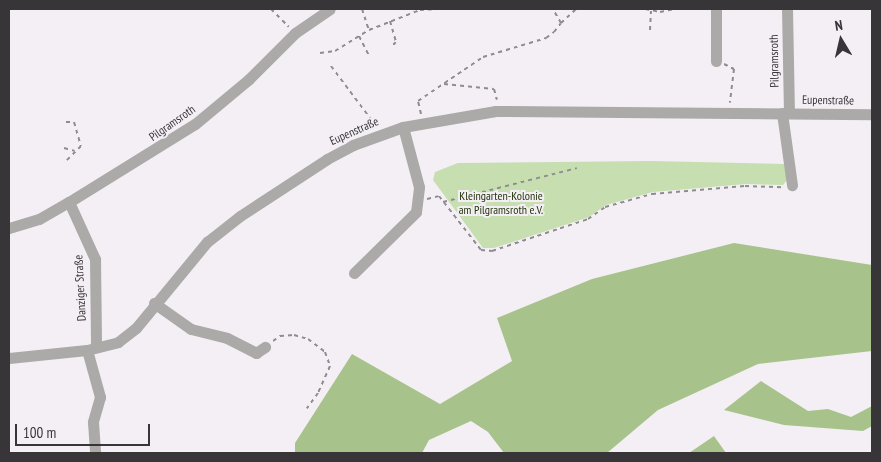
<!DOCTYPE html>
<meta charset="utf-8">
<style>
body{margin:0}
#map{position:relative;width:881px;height:462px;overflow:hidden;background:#f4eff4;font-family:"PT Sans Narrow",sans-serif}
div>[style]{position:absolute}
.green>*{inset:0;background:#c6deb0}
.forest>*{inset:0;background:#a7c38b}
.path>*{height:2px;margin-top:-1px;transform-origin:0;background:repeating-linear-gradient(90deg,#8f8c8f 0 4px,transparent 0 8px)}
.minor>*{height:11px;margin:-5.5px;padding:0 5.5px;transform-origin:5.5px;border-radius:5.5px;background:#abaaa8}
span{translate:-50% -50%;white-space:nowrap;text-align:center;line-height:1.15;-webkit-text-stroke:4px #f4eff4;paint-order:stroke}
.street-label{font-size:12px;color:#373537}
.park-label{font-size:12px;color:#1e3007}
.frame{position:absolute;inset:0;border:10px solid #373537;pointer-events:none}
.north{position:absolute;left:816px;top:15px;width:50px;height:50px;-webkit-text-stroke:4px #f4eff4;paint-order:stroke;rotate:351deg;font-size:14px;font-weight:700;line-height:20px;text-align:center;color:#373537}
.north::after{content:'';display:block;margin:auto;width:18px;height:22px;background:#373537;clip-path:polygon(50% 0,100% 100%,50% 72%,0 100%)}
.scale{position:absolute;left:15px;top:424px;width:135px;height:22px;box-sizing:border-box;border:2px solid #373537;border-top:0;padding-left:6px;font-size:15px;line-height:18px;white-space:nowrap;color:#373537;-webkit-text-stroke:4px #f4eff4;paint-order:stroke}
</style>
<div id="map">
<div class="green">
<div style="clip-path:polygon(651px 161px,784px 164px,788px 179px,783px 185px,746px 184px,653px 192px,606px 205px,589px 217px,494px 248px,483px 248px,433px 180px,435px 172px,458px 163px)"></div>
</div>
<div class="forest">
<div style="clip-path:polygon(734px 243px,872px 265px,872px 351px,758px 364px,658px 410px,607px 453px,504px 453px,488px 432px,471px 421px,429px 440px,422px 453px,295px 453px,295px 443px,352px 354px,440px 404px,512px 361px,497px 318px,592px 279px)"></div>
<div style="clip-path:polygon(761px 381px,808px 411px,828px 409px,851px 417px,872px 406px,872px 426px,863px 431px,784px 425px,724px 410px)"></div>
<div style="clip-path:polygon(714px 436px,726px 453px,689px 453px)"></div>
</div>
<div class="path">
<div style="left:271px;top:9px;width:25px;rotate:45deg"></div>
<div style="left:362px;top:9px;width:22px;rotate:72deg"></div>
<div style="left:492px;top:9px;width:4px"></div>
<div style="left:551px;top:9px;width:13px"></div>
<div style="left:645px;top:9px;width:15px;rotate:11deg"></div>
<div style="left:660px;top:12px;width:15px;rotate:-11deg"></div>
<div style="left:390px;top:21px;width:22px;rotate:74deg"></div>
<div style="left:396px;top:42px;width:8px;rotate:135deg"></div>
<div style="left:561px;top:23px;width:21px;rotate:-43deg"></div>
<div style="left:650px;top:30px;width:19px;rotate:-87deg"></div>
<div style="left:359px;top:36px;width:22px;rotate:63deg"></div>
<div style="left:320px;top:53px;width:15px;rotate:-8deg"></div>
<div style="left:335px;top:51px;width:40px;rotate:-32deg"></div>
<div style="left:369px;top:30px;width:55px;rotate:-21.4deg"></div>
<div style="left:420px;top:10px;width:18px;rotate:-3deg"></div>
<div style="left:724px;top:64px;width:11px;rotate:27deg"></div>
<div style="left:734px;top:69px;width:34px;rotate:97deg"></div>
<div style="left:331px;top:66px;width:75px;rotate:53.1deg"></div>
<div style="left:444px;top:84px;width:50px;rotate:5.7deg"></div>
<div style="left:494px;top:89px;width:11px;rotate:75deg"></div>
<div style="left:421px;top:114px;width:13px;rotate:-103deg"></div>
<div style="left:418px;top:101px;width:78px;rotate:-34.1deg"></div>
<div style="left:483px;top:57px;width:66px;rotate:-16.8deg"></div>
<div style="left:546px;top:38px;width:10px;rotate:-37deg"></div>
<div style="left:554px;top:32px;width:11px;rotate:-52deg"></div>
<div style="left:561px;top:23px;width:16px;rotate:-120deg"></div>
<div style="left:66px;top:122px;width:8px"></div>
<div style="left:74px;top:122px;width:25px;rotate:74deg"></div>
<div style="left:81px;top:146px;width:20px;rotate:135deg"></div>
<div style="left:64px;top:148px;width:11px;rotate:15deg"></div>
<div style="left:427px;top:199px;width:12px;rotate:-14deg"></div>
<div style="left:439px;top:196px;width:68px;rotate:52.1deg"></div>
<div style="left:481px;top:250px;width:11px;rotate:5deg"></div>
<div style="left:492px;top:251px;width:101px;rotate:-18.4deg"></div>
<div style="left:588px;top:219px;width:21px;rotate:-35deg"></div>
<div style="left:605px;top:207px;width:49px;rotate:-15.5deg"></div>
<div style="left:652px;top:194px;width:93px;rotate:-4.9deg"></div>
<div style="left:745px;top:186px;width:37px;rotate:2deg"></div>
<div style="left:443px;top:202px;width:138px;rotate:-14.2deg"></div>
<div style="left:273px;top:341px;width:9px;rotate:-36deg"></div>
<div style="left:280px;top:336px;width:14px;rotate:-4deg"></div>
<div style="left:294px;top:335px;width:15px;rotate:16deg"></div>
<div style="left:308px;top:339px;width:21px;rotate:37deg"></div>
<div style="left:325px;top:352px;width:15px;rotate:70deg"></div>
<div style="left:330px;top:366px;width:30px;rotate:114deg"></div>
<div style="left:318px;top:393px;width:19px;rotate:126deg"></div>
</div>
<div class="minor">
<div style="left:787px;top:9px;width:104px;rotate:88.9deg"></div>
<div style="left:716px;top:61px;width:52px;rotate:-90deg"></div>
<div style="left:782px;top:113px;width:73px;rotate:82.1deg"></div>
<div style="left:69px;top:202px;width:63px;rotate:65.5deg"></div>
<div style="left:95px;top:259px;width:88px;rotate:89.3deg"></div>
<div style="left:9px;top:228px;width:31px;rotate:-17deg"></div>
<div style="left:39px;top:219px;width:34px;rotate:-30deg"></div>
<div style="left:69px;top:202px;width:148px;rotate:-31.8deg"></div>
<div style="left:195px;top:124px;width:70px;rotate:-39.8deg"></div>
<div style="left:249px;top:79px;width:65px;rotate:-45deg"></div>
<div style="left:295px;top:33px;width:42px;rotate:-34.4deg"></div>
<div style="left:354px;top:273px;width:87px;rotate:-44.5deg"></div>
<div style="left:416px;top:212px;width:25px;rotate:-83deg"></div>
<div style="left:419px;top:187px;width:62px;rotate:-104.9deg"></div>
<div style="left:154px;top:303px;width:45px;rotate:35.1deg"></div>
<div style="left:191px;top:329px;width:37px;rotate:14deg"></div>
<div style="left:227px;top:338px;width:33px;rotate:27deg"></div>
<div style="left:256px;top:353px;width:11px;rotate:-34deg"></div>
<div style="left:87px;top:350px;width:49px;rotate:74.5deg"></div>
<div style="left:100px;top:397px;width:26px;rotate:106deg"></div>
<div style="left:93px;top:422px;width:31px;rotate:86deg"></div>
<div style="left:9px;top:358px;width:78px;rotate:-5.9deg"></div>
<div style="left:87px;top:350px;width:32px;rotate:-14deg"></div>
<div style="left:118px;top:342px;width:23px;rotate:-38deg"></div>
<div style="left:136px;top:328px;width:112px;rotate:-50.5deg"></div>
<div style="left:207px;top:242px;width:42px;rotate:-38.2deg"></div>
<div style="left:240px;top:216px;width:104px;rotate:-33.2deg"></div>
<div style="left:327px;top:159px;width:30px;rotate:-28deg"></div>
<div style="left:353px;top:145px;width:53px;rotate:-19.8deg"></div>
<div style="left:403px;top:127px;width:94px;rotate:-9.8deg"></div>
<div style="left:496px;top:111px;width:376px;rotate:0.5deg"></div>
</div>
<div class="street-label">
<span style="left:774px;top:61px;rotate:-91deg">Pilgramsroth</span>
<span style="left:828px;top:100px;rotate:1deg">Eupenstraße</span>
<span style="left:172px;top:123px;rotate:-35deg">Pilgramsroth</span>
<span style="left:354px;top:131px;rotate:-24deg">Eupenstraße</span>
<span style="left:80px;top:288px;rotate:-93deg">Danziger Straße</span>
</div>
<div class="park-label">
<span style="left:501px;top:203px">Kleingarten-Kolonie<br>am Pilgramsroth e.V.</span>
</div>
<div class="frame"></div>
<div class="north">N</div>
<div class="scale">100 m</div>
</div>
